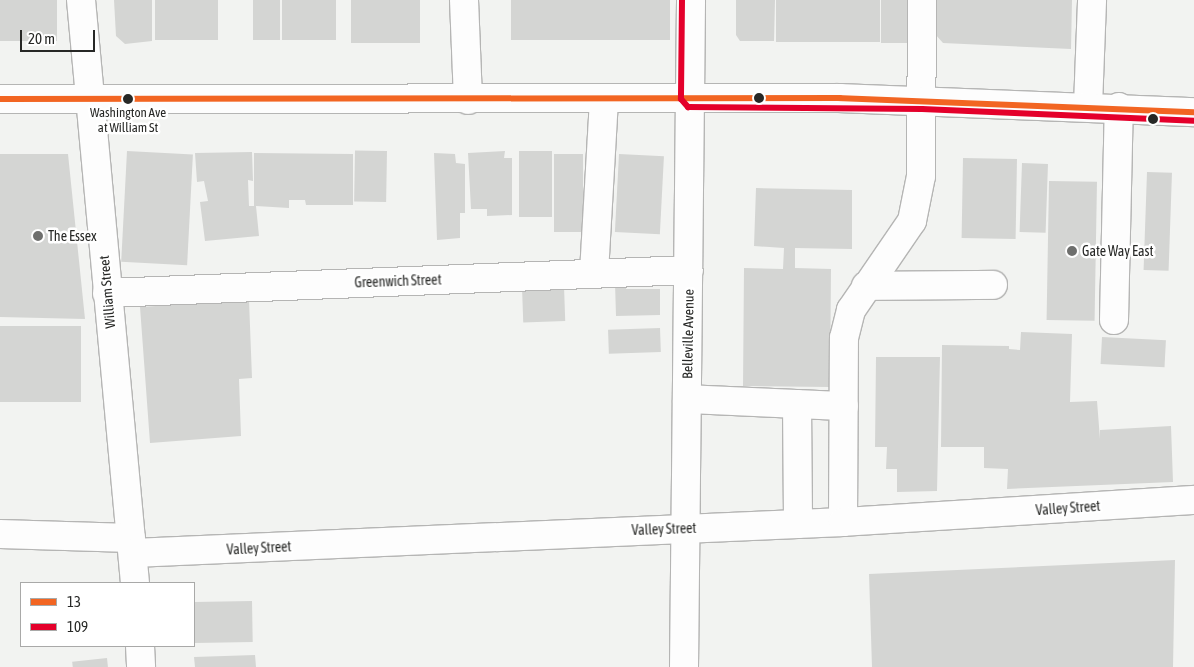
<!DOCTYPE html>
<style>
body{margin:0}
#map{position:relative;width:1194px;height:667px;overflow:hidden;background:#f2f3f1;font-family:"Asap Condensed",sans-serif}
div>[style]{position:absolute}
.building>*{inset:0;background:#d4d5d3;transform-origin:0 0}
.roads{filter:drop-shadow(1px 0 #b5b5b4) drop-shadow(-1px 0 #b5b5b4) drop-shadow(0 1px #b5b5b4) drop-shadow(0 -1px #b5b5b4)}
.minor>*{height:28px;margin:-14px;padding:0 14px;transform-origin:14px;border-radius:14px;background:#fdfdfd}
.major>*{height:28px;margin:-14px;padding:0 14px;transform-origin:14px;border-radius:14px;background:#fdfdfd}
.bus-1>*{height:6px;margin:-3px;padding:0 3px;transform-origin:3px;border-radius:3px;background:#f26522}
.bus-2>*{height:6px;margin:-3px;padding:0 3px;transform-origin:3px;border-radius:3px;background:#e4002b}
.dots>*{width:14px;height:14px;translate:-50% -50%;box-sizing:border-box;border:2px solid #fff;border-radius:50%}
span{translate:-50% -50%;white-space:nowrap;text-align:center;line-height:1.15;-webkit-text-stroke:5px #fff;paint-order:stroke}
.bus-label{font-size:13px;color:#272826}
.poi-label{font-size:14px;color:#272826}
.left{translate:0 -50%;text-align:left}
.street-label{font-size:14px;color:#272826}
.legend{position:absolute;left:20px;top:582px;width:175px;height:65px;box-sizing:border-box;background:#fff;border:1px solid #a9a9a8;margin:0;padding:6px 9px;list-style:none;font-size:15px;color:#272826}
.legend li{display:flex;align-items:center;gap:10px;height:25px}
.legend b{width:25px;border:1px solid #a9a9a8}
.scale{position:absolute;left:20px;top:30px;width:75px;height:22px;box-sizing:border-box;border:2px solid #272826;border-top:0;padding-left:6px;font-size:15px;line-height:18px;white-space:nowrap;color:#272826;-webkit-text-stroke:4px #fff;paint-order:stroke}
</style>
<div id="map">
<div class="building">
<div style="left:0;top:0;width:57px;height:41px"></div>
<div style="clip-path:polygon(114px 0,152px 0,152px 41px,125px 44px,116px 36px)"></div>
<div style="left:155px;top:0;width:63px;height:40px"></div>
<div style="left:253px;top:0;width:27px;height:40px"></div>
<div style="left:282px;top:0;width:54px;height:40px"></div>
<div style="left:351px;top:0;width:69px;height:43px"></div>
<div style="left:511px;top:0;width:159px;height:40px"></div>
<div style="clip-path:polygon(736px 0,775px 0,774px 41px,740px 41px,736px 35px)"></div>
<div style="left:776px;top:0;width:104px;height:42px"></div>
<div style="left:881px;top:0;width:33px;height:43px"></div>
<div style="clip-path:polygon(936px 0,1072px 0,1071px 49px,943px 43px,935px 34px)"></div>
<div style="left:127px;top:151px;width:66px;height:111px;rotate:3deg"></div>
<div style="left:387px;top:151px;width:51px;height:32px;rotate:91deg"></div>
<div style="clip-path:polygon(505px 151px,504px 158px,512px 158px,512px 215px,487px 216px,487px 209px,471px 209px,468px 153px)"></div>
<div style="left:519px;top:151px;width:33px;height:66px"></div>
<div style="clip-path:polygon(252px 152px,253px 181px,248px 180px,249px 206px,254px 206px,254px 153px,353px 154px,353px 205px,306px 205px,305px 200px,289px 200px,289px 208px,256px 206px,259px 236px,205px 241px,200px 202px,208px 201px,204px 181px,197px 182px,195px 153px)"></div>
<div style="clip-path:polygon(434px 153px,455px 154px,456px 163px,465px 164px,465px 213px,460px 213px,460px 238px,437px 240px)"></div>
<div style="clip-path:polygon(0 154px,68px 154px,85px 319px,0 317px)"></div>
<div style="left:554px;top:154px;width:29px;height:78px"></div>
<div style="left:619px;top:154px;width:45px;height:78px;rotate:3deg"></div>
<div style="left:963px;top:158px;width:54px;height:80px;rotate:1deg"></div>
<div style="left:1022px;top:163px;width:26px;height:69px;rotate:2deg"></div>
<div style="left:1147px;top:172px;width:25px;height:98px;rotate:2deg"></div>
<div style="left:1049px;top:181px;width:48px;height:139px;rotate:1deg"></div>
<div style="clip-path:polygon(756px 188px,852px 190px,852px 249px,795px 248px,795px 268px,831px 269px,830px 387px,743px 386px,744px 268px,783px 269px,784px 248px,754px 246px)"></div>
<div style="clip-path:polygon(615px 283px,626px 283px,626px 289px,660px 289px,660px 315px,616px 316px)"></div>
<div style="left:564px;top:286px;width:35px;height:42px;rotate:88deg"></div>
<div style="clip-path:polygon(249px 300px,252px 378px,239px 379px,241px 436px,150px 443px,140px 307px)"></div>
<div style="left:0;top:326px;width:81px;height:76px"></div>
<div style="left:660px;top:328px;width:24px;height:52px;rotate:88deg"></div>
<div style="clip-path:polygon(1021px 332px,1072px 334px,1070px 402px,1097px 401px,1100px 439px,1100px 430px,1171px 426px,1173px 482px,1007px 489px,1008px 469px,984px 468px,984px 447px,941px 447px,942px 345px,1009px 346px,1009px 349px,1020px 350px)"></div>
<div style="left:1102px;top:337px;width:64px;height:27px;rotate:3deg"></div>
<div style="clip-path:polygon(876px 357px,940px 357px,937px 491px,897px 492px,897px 469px,886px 469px,887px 447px,875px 447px)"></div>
<div style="clip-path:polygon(1175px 560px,1173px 667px,872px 667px,869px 574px)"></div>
<div style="left:252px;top:601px;width:41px;height:58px;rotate:89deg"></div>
<div style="clip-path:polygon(255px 655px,256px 667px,195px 667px,194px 657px)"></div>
<div style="left:107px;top:658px;width:9px;height:35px;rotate:84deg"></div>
</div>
<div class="roads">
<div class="minor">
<div style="left:81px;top:0;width:585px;rotate:84.71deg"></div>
<div style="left:464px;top:0;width:100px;rotate:87.7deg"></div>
<div style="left:1088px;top:106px;width:106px;rotate:-87.8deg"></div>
<div style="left:594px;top:273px;width:173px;rotate:-86.7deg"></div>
<div style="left:866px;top:286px;width:127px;rotate:-0.5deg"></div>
<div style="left:107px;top:293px;width:582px;rotate:-2.26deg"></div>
<div style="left:1114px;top:320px;width:213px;rotate:-88.7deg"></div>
<div style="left:687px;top:399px;width:157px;rotate:2.6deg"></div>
<div style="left:797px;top:404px;width:120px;rotate:89.5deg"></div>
<div style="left:843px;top:522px;width:184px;rotate:-89.7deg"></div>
<div style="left:844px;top:338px;width:29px;rotate:-76deg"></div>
<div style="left:851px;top:310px;width:108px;rotate:-55.6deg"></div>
<div style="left:912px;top:221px;width:46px;rotate:-78.7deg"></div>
<div style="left:921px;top:176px;width:176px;rotate:-89.7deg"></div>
<div style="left:0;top:534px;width:131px;rotate:1.7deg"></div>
<div style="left:133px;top:553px;width:711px;rotate:-2.5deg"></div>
<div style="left:843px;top:522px;width:352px;rotate:-3.6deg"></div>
<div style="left:140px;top:646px;width:21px;rotate:87deg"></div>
<div style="left:684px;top:667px;width:569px;rotate:-89.4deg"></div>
</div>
<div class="major">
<div style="left:690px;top:98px;width:98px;rotate:-89.4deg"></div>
<div style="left:0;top:99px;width:840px;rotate:-0.07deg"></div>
<div style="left:840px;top:98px;width:354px;rotate:2.3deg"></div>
</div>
</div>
<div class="bus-1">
<div style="left:0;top:99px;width:840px;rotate:-0.07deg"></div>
<div style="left:840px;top:98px;width:354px;rotate:2.3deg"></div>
</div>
<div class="bus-2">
<div style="left:682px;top:0;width:99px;rotate:90.6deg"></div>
<div style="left:681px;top:99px;width:11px;rotate:49deg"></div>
<div style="left:688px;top:107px;width:234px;rotate:0.5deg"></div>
<div style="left:922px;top:109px;width:272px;rotate:2.5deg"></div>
</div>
<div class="dots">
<div style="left:759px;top:98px;background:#272826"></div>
<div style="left:128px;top:99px;background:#272826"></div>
<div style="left:1153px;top:119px;background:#272826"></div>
<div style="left:38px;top:236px;background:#6e6f6d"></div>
<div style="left:1072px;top:251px;background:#6e6f6d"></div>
</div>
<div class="bus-label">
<span style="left:128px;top:121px">Washington Ave<br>at William St</span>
</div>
<div class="poi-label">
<span class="left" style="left:48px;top:236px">The Essex</span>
<span class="left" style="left:1082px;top:251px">Gate Way East</span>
</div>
<div class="street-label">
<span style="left:398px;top:281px;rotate:-2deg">Greenwich Street</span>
<span style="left:107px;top:292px;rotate:-95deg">William Street</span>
<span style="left:688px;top:334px;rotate:-89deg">Belleville Avenue</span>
<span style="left:1068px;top:508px;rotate:-4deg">Valley Street</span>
<span style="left:664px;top:529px;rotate:-2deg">Valley Street</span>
<span style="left:259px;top:548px;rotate:-3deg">Valley Street</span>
</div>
<ul class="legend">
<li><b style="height:6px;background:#f26522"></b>13</li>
<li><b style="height:6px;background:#e4002b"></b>109</li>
</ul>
<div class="scale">20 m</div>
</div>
